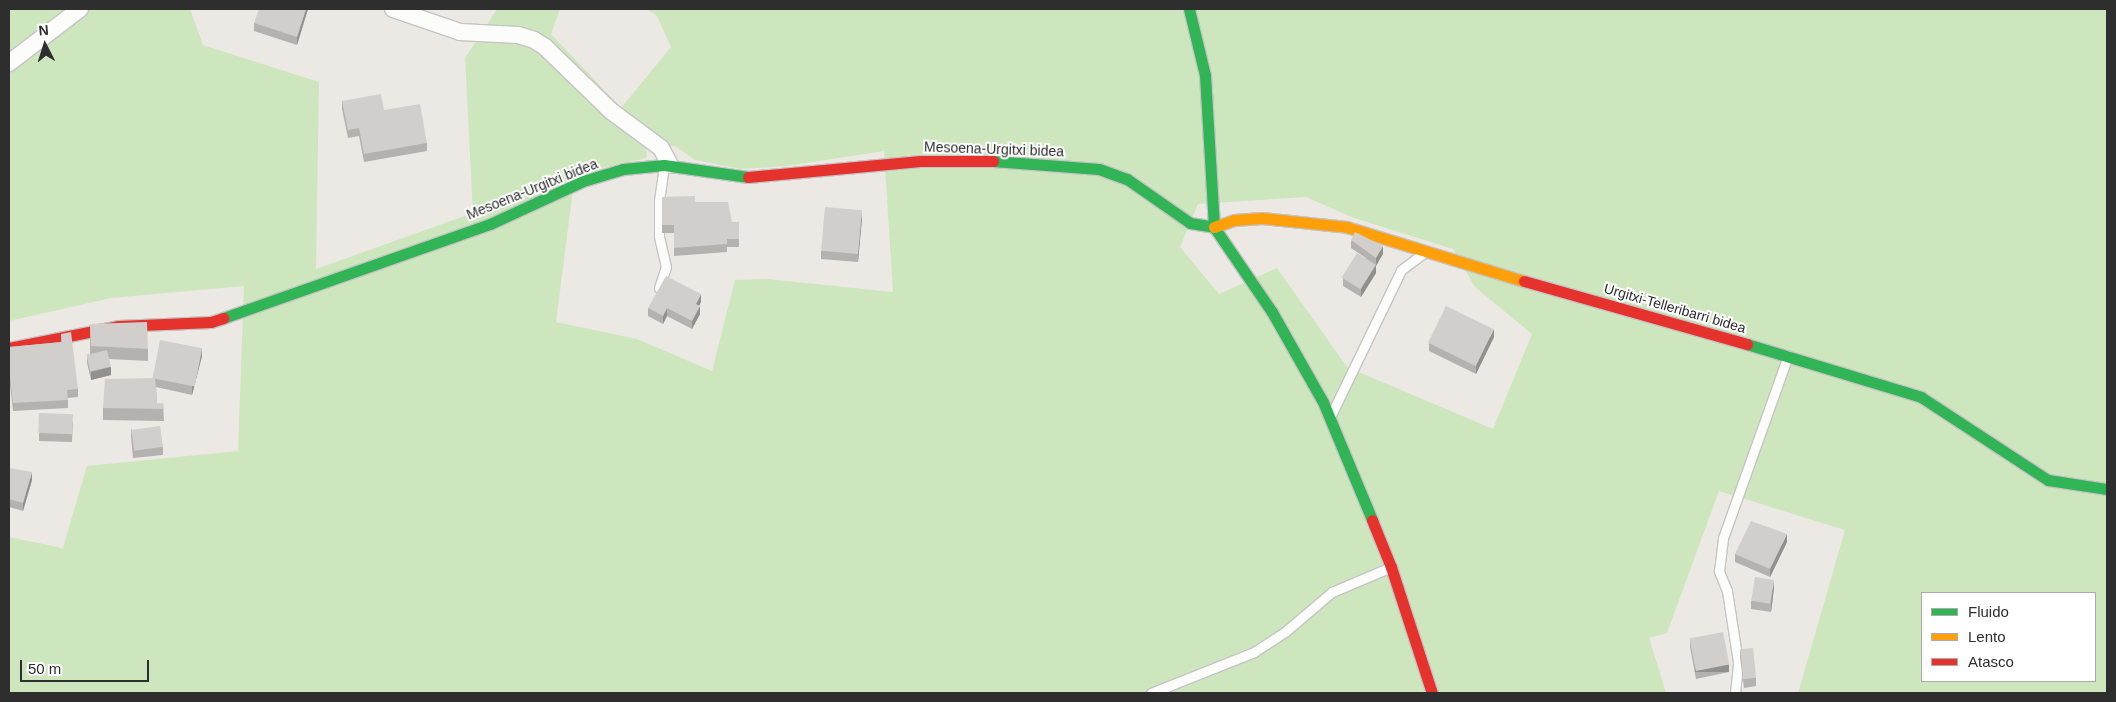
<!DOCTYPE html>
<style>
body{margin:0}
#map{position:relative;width:2116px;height:702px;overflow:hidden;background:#ece8e4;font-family:Helvetica,sans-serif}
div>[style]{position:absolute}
.green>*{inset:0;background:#cee6be}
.roads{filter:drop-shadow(1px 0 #c5c4c5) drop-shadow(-1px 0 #c5c4c5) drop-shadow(0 1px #c5c4c5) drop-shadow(0 -1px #c5c4c5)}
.lane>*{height:9px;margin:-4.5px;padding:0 4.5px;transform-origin:4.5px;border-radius:4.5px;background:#fcfcfb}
.street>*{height:16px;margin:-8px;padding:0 8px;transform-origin:8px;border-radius:8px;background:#fcfcfb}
.fast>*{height:11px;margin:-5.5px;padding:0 5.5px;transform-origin:5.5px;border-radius:5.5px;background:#30b455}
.slow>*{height:11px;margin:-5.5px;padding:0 5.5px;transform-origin:5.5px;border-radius:5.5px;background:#ff9f0a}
.jam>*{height:11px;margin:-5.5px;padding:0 5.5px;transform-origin:5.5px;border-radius:5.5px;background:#e5322d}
.wall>*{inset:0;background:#b4b1af}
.shaded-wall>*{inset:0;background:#92908e;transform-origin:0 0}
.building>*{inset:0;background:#d1cecb;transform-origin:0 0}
span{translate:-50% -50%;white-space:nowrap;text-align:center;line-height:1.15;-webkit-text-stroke:4px #fff;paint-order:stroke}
.street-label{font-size:14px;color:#2e2e2e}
.frame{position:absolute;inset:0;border:10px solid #2e2e2e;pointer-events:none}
.legend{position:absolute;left:1921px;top:592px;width:175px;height:90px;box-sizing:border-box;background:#fff;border:1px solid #ababab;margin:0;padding:6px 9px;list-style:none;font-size:15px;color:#2e2e2e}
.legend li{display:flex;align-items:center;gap:10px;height:25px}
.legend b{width:25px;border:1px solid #ababab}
.north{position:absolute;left:20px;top:20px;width:50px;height:50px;-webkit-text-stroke:4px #fff;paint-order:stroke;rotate:355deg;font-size:14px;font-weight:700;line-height:20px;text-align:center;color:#2e2e2e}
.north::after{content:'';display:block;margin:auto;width:18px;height:22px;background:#2e2e2e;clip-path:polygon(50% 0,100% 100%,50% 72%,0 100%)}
.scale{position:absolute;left:20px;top:660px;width:129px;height:22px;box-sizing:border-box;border:2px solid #2e2e2e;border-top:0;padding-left:6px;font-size:15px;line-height:18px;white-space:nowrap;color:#2e2e2e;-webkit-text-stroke:4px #fff;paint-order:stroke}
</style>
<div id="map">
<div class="green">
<div style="clip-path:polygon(evenodd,9px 9px,190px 9px,203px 45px,319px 82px,316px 269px,473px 213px,465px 58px,497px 9px,560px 9px,551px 34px,621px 108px,671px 47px,657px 16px,647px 9px,2107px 9px,2107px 693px,1798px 693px,1845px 530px,1719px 491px,1667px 633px,1649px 638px,1666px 693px,9px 693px,9px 537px,63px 548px,87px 466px,238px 451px,244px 286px,111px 298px,9px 321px,9px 9px,675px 146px,695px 160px,741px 169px,787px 166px,884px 151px,893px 292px,767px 279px,735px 280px,712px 371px,637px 339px,556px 322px,575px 174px,647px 158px,646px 148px,675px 146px,9px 9px,1306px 197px,1354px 218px,1453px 249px,1475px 287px,1532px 334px,1493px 429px,1347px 367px,1277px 268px,1219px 294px,1180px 247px,1198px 204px,1306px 197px,9px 9px,1922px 593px,2095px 593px,2095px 681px,1922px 681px,1922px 593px)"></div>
</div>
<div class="roads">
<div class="lane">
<div style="left:659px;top:288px;width:22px;rotate:-72deg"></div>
<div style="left:666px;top:267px;width:32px;rotate:-103deg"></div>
<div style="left:659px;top:236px;width:35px;rotate:-90deg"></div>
<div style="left:659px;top:201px;width:36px;rotate:-82deg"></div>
<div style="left:1332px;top:413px;width:159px;rotate:-64.2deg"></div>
<div style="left:1401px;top:270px;width:26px;rotate:-37deg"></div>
<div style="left:1151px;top:693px;width:111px;rotate:-21.7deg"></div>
<div style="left:1254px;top:652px;width:38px;rotate:-33deg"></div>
<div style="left:1286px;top:631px;width:60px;rotate:-40.3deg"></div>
<div style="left:1332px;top:592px;width:64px;rotate:-23deg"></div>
<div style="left:1735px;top:693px;width:31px;rotate:-84deg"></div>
<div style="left:1738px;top:662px;width:72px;rotate:-98.8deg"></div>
<div style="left:1727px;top:591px;width:22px;rotate:-112deg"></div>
<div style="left:1719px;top:571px;width:33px;rotate:-83deg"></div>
<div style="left:1723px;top:538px;width:194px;rotate:-70.4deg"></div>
</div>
<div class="street">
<div style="left:393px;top:9px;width:71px;rotate:18.9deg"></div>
<div style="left:460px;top:32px;width:58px;rotate:3deg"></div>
<div style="left:518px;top:35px;width:17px;rotate:17deg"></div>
<div style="left:534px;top:40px;width:13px;rotate:32deg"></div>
<div style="left:545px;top:47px;width:92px;rotate:44.1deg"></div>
<div style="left:611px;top:111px;width:62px;rotate:36.5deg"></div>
<div style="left:661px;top:148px;width:19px;rotate:62deg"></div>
<div style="left:9px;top:63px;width:89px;rotate:-37.3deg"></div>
</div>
<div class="fast">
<div style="left:1189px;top:9px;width:68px;rotate:76.4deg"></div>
<div style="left:1205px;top:75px;width:152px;rotate:86.6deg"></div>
<div style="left:1214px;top:227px;width:103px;rotate:55.7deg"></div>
<div style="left:1272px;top:312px;width:103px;rotate:60.5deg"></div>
<div style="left:1323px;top:402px;width:128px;rotate:67.4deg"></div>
<div style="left:993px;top:161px;width:106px;rotate:4.3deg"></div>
<div style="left:1099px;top:169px;width:30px;rotate:20deg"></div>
<div style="left:1127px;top:179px;width:77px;rotate:34.9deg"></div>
<div style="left:1190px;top:223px;width:24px;rotate:9deg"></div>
<div style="left:223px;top:318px;width:283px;rotate:-19.4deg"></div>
<div style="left:490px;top:224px;width:102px;rotate:-24.8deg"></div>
<div style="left:583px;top:181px;width:42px;rotate:-16.7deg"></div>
<div style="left:623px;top:169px;width:41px;rotate:-5.6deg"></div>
<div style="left:664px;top:165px;width:85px;rotate:8.1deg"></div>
<div style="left:1747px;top:344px;width:182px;rotate:16.9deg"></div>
<div style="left:1921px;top:397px;width:152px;rotate:33.2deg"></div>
<div style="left:2048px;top:480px;width:60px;rotate:8.7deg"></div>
</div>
<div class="slow">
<div style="left:1214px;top:227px;width:21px;rotate:-19deg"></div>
<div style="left:1234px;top:220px;width:28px;rotate:-4deg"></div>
<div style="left:1262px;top:218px;width:85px;rotate:6deg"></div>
<div style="left:1347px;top:227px;width:185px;rotate:17deg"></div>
</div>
<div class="jam">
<div style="left:748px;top:177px;width:173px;rotate:-5.3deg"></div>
<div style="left:920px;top:161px;width:73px"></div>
<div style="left:1524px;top:281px;width:232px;rotate:15.8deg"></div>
<div style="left:9px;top:348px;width:111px;rotate:-11.4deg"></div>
<div style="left:118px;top:326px;width:93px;rotate:-2.5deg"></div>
<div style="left:211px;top:322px;width:13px;rotate:-18deg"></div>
<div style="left:1372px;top:520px;width:51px;rotate:68deg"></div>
<div style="left:1391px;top:567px;width:133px;rotate:72deg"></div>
</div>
</div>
<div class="wall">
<div style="clip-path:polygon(308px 9px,297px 45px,254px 31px,254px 23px)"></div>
<div style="clip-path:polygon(342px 101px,384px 110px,427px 143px,427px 151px,364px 162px,359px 136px,348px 138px,342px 109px)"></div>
<div style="clip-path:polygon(662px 197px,695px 202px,732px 222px,739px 222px,739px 247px,727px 247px,727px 252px,674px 256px,674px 233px,662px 233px)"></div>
<div style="clip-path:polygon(862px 218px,858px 262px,821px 259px,821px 251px)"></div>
<div style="clip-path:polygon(1351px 240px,1383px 254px,1376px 265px,1376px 273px,1361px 297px,1343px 286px,1343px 278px,1366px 258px,1351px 248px)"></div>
<div style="clip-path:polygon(701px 302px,699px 306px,700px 314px,692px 329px,667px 316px,663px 324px,648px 316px,648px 308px)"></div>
<div style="clip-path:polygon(90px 324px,148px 349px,148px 361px,109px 359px,111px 375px,91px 380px,87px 363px,87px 355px,90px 354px)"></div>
<div style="clip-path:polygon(61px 334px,78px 389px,78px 397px,68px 398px,68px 408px,13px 411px,9px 376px,9px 347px,61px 342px)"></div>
<div style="clip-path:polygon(1494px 337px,1476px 374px,1429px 351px,1429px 343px)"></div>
<div style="clip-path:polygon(202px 356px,192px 395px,156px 387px,157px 403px,163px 403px,164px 421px,103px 420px,103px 408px,153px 378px)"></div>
<div style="clip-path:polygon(39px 413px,73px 422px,72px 442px,39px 441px)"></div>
<div style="clip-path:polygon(131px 429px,163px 447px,163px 455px,133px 458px,131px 437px)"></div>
<div style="clip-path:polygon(9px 468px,32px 480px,23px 511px,9px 507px)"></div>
<div style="clip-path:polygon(1787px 542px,1770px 577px,1735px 562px,1735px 554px)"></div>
<div style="clip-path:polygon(1774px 588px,1771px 612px,1751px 609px,1751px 601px)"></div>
<div style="clip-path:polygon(1690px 639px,1729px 672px,1696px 679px,1690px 647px)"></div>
<div style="clip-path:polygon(1740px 649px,1756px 678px,1756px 686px,1744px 688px,1740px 657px)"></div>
</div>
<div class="shaded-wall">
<div style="clip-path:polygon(306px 9px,308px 9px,297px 45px,297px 37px)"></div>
<div style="clip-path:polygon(862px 210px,862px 218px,858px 262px,858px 254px)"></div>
<div style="clip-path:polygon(1383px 246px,1383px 254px,1376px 266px,1376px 258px)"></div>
<div style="clip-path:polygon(1376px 265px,1376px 273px,1361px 297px,1361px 289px)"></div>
<div style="clip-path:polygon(701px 294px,701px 302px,696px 312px,696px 304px)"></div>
<div style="clip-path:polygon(700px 306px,700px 314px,692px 329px,692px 321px)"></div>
<div style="clip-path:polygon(667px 308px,667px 316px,663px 324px,663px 316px)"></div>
<div style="clip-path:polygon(1494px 329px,1494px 337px,1476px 374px,1476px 366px)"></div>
<div style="clip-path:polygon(202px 348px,202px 356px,192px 395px,192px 387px)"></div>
<div style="clip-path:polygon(111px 367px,111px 375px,91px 380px,91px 372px)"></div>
<div style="clip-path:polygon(32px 472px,32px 480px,23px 511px,23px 503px)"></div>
<div style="clip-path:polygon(1787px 534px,1787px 542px,1770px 577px,1770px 569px)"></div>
<div style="clip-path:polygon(1774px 580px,1774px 588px,1771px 612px,1771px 604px)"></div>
<div style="left:1729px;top:664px;width:8px;height:34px;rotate:90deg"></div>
</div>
<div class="building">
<div style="clip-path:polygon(259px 9px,306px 9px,297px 37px,254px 23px)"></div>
<div style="clip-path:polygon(381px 94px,384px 110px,420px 104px,427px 143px,364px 154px,359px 128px,348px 130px,342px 101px)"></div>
<div style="clip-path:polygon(695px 196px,695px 202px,728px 202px,732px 222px,739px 222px,739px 239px,727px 239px,727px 244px,674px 248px,674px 225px,662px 225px,662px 197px)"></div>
<div style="left:825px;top:207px;width:37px;height:44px;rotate:5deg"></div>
<div style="clip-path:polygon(1355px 232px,1383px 246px,1376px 258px,1351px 240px)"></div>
<div style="left:1357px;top:253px;width:22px;height:29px;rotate:32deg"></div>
<div style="clip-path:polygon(666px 276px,701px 294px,696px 304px,700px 306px,692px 321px,667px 308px,663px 316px,648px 308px)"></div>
<div style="left:1446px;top:306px;width:53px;height:41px;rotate:26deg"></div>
<div style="clip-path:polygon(147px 322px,148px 349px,91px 346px,90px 324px)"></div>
<div style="clip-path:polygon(71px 332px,78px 389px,67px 390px,68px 400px,13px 403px,9px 368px,9px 347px,62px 342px,61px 334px)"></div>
<div style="left:160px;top:340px;width:43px;height:39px;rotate:11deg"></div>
<div style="left:107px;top:350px;width:17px;height:21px;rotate:77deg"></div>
<div style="clip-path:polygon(155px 378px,157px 403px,163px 403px,164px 409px,103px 408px,105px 379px)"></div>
<div style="left:39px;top:413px;width:34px;height:20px;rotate:2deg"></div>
<div style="left:160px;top:426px;width:21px;height:29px;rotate:82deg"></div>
<div style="clip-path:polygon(9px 468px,32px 472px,23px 503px,9px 499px)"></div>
<div style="clip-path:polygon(1751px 521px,1787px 534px,1770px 569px,1735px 554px)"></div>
<div style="left:1755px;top:577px;width:19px;height:24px;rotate:9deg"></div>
<div style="left:1723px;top:632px;width:33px;height:34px;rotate:79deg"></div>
<div style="left:1753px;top:648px;width:30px;height:13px;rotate:84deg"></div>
</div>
<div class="street-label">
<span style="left:994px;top:149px;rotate:2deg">Mesoena-Urgitxi bidea</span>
<span style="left:532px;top:189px;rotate:-22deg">Mesoena-Urgitxi bidea</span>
<span style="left:1675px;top:308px;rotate:16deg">Urgitxi-Telleribarri bidea</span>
</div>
<div class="frame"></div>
<ul class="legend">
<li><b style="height:6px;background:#30b455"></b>Fluido</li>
<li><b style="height:6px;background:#ff9f0a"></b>Lento</li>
<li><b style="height:6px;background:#e5322d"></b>Atasco</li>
</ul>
<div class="north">N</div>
<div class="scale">50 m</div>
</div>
